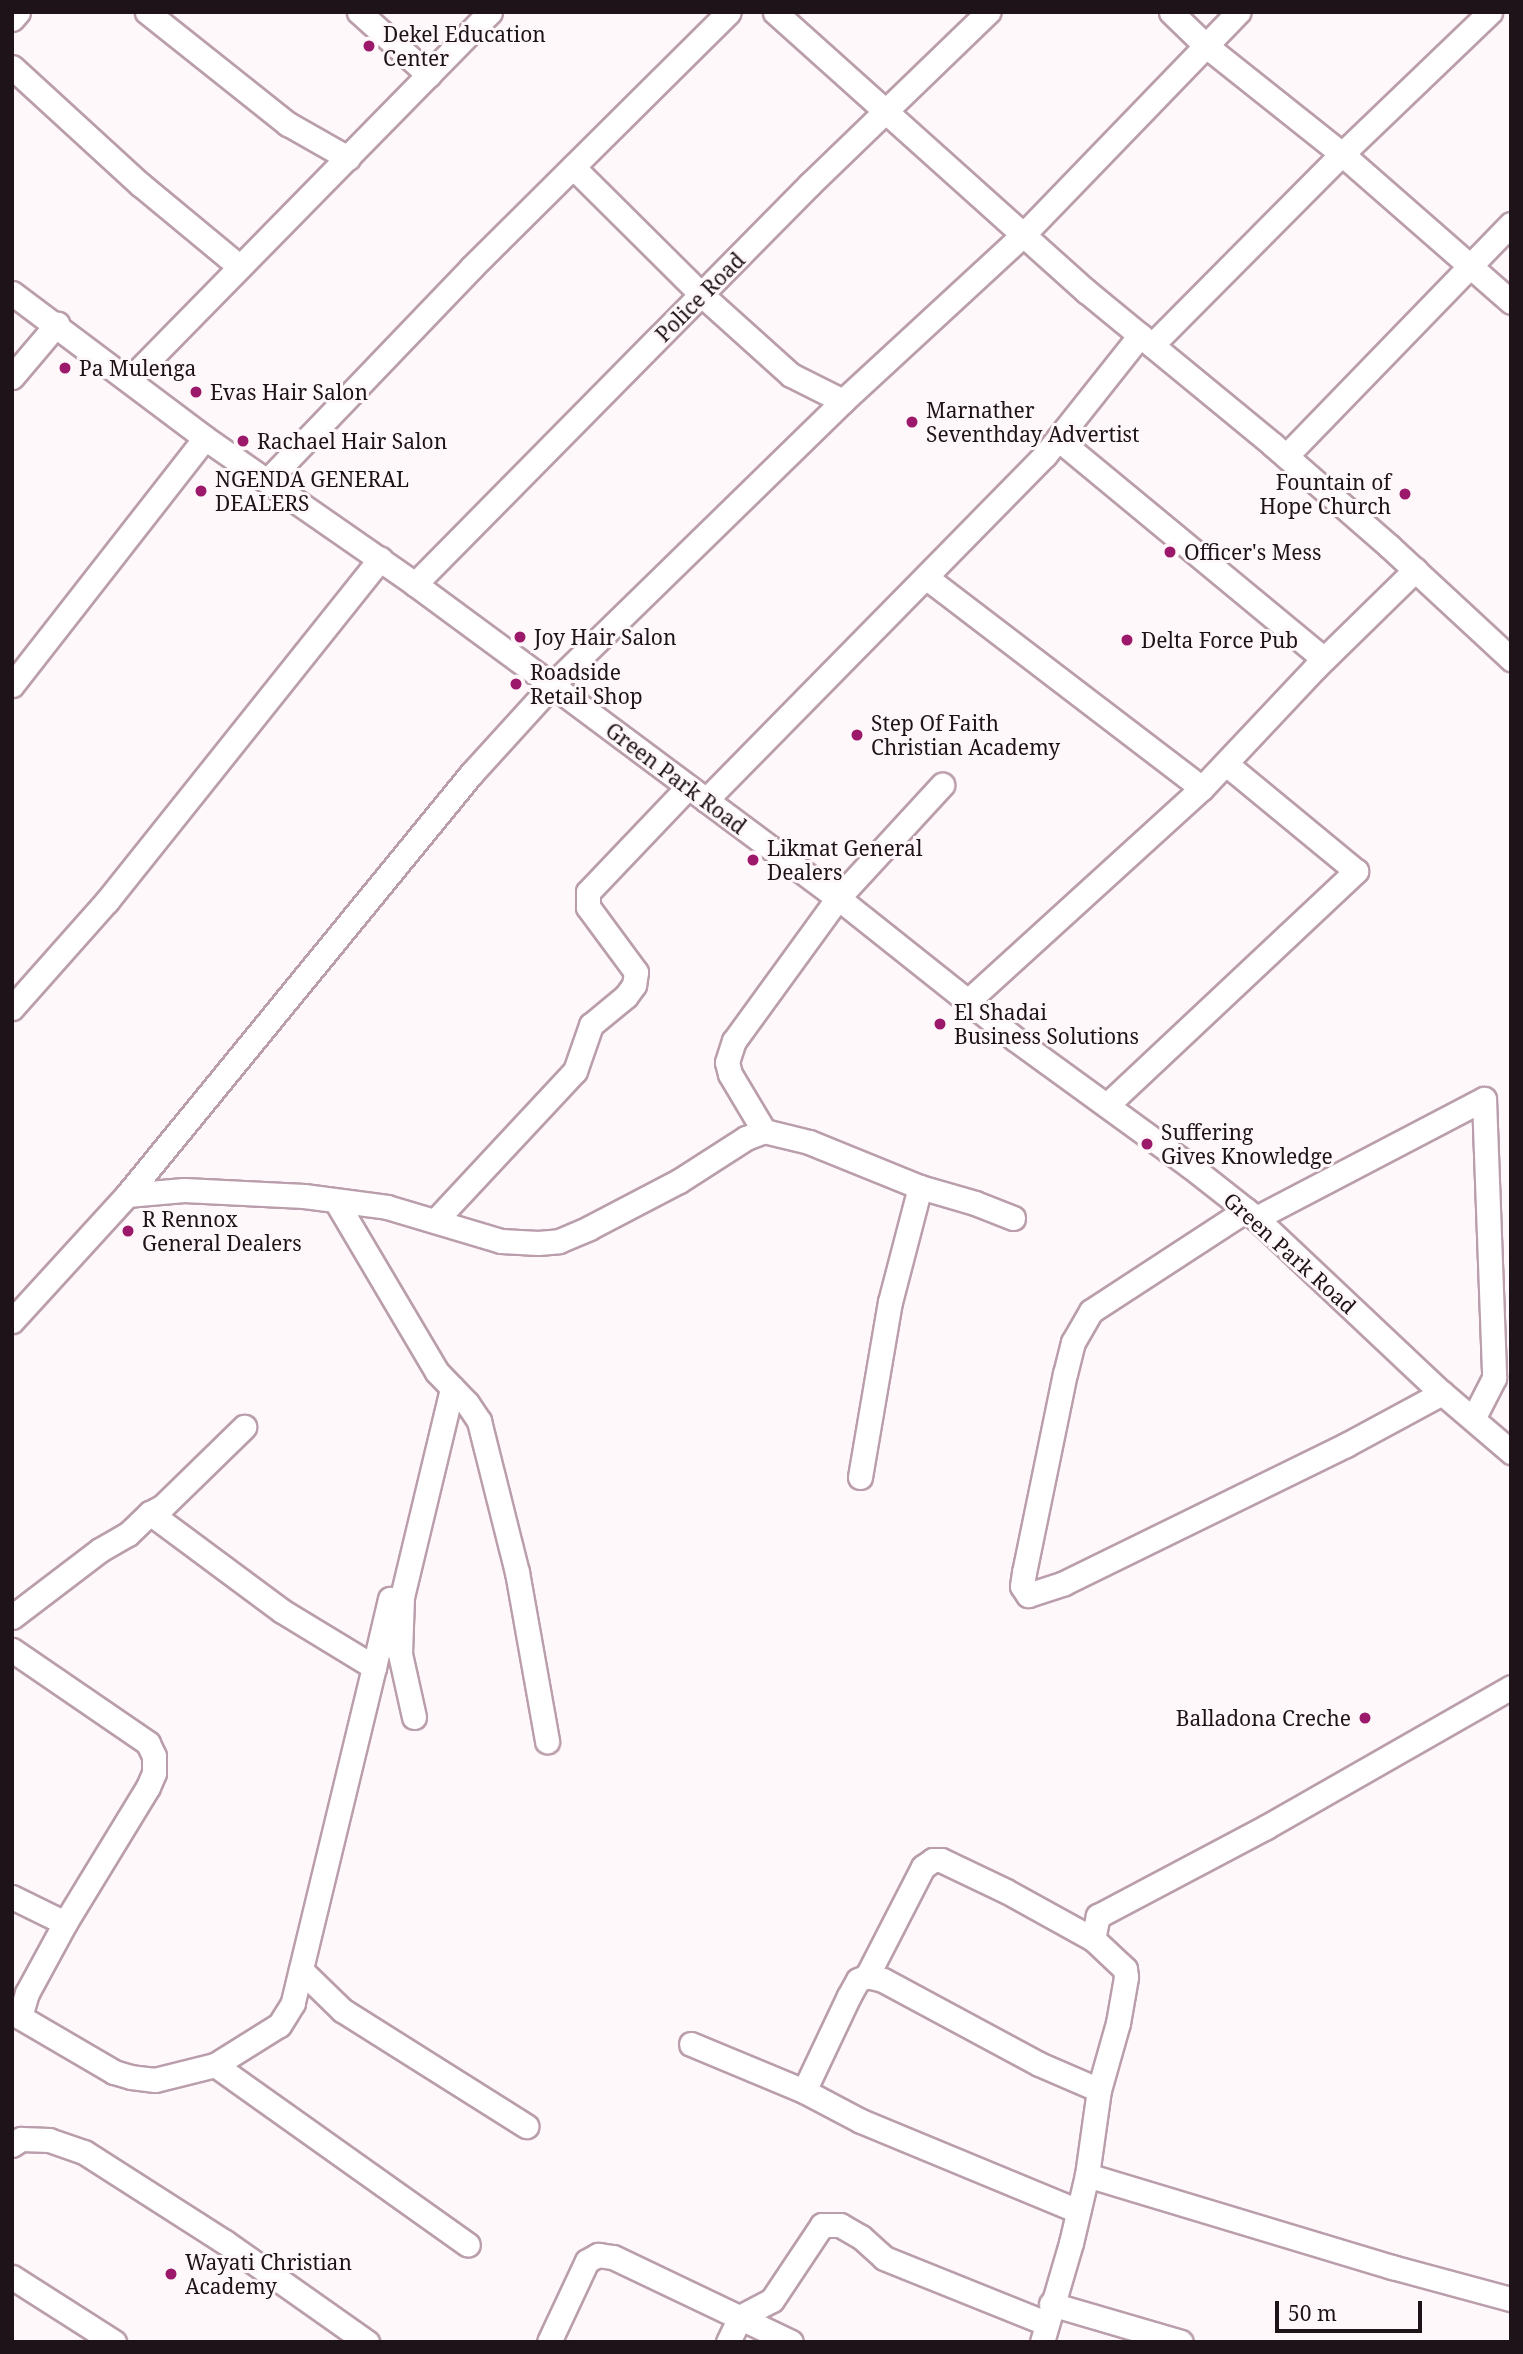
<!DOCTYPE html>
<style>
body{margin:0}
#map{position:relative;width:1523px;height:2354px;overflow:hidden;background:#fff8fb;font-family:"Noto Serif",serif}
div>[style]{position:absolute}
.roads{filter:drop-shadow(2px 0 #ba9eab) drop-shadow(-2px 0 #ba9eab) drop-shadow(0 2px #ba9eab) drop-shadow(0 -2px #ba9eab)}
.street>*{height:23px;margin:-11.5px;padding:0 11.5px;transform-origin:11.5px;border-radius:11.5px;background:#fff}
.dots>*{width:19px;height:19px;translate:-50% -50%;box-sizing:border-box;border:4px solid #fff8fb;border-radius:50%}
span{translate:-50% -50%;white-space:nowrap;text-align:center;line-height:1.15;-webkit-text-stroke:6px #fff8fb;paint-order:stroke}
.poi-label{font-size:21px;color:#1e1318}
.left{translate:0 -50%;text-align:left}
.right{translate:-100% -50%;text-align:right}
.street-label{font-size:21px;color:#1e1318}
.frame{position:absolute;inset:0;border:14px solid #1e1318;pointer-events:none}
.scale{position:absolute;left:1275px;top:2301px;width:147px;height:32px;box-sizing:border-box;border:4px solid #1e1318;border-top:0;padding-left:9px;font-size:21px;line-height:24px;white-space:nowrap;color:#1e1318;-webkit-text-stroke:5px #fff8fb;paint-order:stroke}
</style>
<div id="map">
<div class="roads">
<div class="street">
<div style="left:147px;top:12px;width:180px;rotate:38.5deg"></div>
<div style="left:288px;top:124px;width:69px;rotate:29.5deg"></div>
<div style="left:359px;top:12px;width:94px;rotate:42deg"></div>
<div style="left:775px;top:12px;width:418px;rotate:41.9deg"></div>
<div style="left:1086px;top:291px;width:241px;rotate:39.4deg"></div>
<div style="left:1272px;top:444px;width:157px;rotate:41.1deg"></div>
<div style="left:1390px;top:547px;width:165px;rotate:42.8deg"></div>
<div style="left:1171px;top:12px;width:47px;rotate:44.1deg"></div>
<div style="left:1205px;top:45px;width:175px;rotate:38.5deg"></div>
<div style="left:1342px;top:154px;width:225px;rotate:41.2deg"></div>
<div style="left:12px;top:19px;width:9px;rotate:-49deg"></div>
<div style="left:12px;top:67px;width:175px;rotate:42.5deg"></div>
<div style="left:141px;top:185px;width:127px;rotate:39.6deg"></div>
<div style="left:573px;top:167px;width:182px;rotate:44.8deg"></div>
<div style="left:702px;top:295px;width:120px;rotate:42deg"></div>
<div style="left:791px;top:375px;width:58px;rotate:26.6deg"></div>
<div style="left:12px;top:293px;width:241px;rotate:36.9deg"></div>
<div style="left:205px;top:438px;width:256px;rotate:34.8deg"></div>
<div style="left:415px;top:584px;width:170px;rotate:36.4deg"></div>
<div style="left:552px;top:685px;width:357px;rotate:36.7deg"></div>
<div style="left:838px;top:898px;width:226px;rotate:38.5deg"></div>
<div style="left:1015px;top:1039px;width:216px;rotate:36deg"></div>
<div style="left:1190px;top:1166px;width:84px;rotate:38.2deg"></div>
<div style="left:1256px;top:1218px;width:255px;rotate:43.3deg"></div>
<div style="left:1442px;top:1393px;width:91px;rotate:40.5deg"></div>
<div style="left:1152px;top:345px;width:269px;rotate:-45.2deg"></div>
<div style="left:1342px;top:154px;width:205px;rotate:-43.8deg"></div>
<div style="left:12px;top:377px;width:70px;rotate:-49.7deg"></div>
<div style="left:130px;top:379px;width:514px;rotate:-45.55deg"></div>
<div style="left:1058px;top:439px;width:345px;rotate:39.6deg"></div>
<div style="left:1286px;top:456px;width:323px;rotate:-45.9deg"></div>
<div style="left:268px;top:480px;width:294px;rotate:-46.2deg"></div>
<div style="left:471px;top:268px;width:363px;rotate:-44.8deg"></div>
<div style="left:927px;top:578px;width:346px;rotate:37.4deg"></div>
<div style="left:415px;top:584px;width:562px;rotate:-45.36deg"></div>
<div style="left:810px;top:184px;width:248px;rotate:-44deg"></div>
<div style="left:12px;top:685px;width:313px;rotate:-52deg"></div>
<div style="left:706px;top:800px;width:484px;rotate:-45.5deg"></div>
<div style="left:1045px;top:455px;width:153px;rotate:-51.6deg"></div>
<div style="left:968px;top:1001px;width:316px;rotate:-42.3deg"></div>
<div style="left:1202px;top:788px;width:166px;rotate:-46.7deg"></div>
<div style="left:1316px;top:667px;width:139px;rotate:-44.4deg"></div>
<div style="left:12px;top:1008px;width:143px;rotate:-48.4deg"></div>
<div style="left:107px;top:901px;width:438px;rotate:-51.4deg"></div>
<div style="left:1107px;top:1105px;width:342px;rotate:-43.2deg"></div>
<div style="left:1356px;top:871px;width:168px;rotate:-140.5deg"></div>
<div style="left:764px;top:1131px;width:66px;rotate:-120.8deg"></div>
<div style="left:730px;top:1074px;width:12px;rotate:-104deg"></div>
<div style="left:727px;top:1062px;width:22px;rotate:-72deg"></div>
<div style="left:734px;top:1041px;width:177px;rotate:-54deg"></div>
<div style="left:838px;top:898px;width:154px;rotate:-47.4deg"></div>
<div style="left:127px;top:1195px;width:57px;rotate:-5deg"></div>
<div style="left:184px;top:1190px;width:120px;rotate:2.9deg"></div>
<div style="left:304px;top:1196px;width:84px;rotate:7.5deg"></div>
<div style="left:387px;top:1207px;width:119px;rotate:16.6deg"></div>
<div style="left:501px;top:1241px;width:37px;rotate:3deg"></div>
<div style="left:538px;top:1243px;width:21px;rotate:-5deg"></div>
<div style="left:559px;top:1241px;width:33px;rotate:-23deg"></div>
<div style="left:589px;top:1228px;width:102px;rotate:-27.6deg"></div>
<div style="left:679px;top:1181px;width:80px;rotate:-32.7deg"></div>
<div style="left:746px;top:1138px;width:19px;rotate:-21deg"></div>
<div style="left:764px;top:1131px;width:46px;rotate:13.7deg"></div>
<div style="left:809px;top:1142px;width:120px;rotate:22.1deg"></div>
<div style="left:920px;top:1187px;width:57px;rotate:16.2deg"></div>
<div style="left:975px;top:1203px;width:41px;rotate:21.5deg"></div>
<div style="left:337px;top:1203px;width:196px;rotate:59.4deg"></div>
<div style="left:437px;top:1372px;width:43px;rotate:45.9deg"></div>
<div style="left:467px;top:1403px;width:22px;rotate:56deg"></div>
<div style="left:479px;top:1421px;width:156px;rotate:75.9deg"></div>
<div style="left:517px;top:1572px;width:172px;rotate:79.9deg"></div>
<div style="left:1246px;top:1210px;width:185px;rotate:146.9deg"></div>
<div style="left:1091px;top:1311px;width:36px;rotate:120deg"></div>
<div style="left:1073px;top:1342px;width:32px;rotate:104deg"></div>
<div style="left:1065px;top:1373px;width:203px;rotate:101.6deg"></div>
<div style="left:1024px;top:1572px;width:14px;rotate:98deg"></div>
<div style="left:1022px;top:1586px;width:11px;rotate:56deg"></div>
<div style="left:1028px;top:1595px;width:38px;rotate:-18deg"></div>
<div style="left:1064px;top:1583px;width:314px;rotate:-26.1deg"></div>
<div style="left:1346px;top:1445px;width:109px;rotate:-28.4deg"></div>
<div style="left:1256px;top:1218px;width:257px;rotate:-27.6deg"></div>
<div style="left:1484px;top:1099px;width:279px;rotate:87.9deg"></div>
<div style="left:1494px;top:1378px;width:46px;rotate:117.1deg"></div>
<div style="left:435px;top:1221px;width:205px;rotate:-47deg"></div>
<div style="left:575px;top:1071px;width:49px;rotate:-70.8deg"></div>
<div style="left:591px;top:1025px;width:45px;rotate:-39.6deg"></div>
<div style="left:626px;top:996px;width:14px;rotate:-54deg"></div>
<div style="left:634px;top:985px;width:13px;rotate:-81deg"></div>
<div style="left:636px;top:972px;width:81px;rotate:-126.4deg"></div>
<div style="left:588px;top:907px;width:15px;rotate:-90deg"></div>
<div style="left:588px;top:892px;width:145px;rotate:-46.4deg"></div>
<div style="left:12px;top:1321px;width:171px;rotate:-47.6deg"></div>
<div style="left:127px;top:1195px;width:544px;rotate:-50.75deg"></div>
<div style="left:471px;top:774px;width:120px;rotate:-47.7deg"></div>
<div style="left:552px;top:685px;width:407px;rotate:-44.3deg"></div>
<div style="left:843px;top:401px;width:245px;rotate:-42.7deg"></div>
<div style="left:1023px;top:235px;width:310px;rotate:-46deg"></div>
<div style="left:860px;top:1477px;width:178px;rotate:-80.3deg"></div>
<div style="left:890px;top:1302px;width:119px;rotate:-75.4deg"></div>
<div style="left:150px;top:1513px;width:13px;rotate:-27deg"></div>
<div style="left:162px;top:1507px;width:115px;rotate:-44.3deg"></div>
<div style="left:12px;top:1617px;width:111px;rotate:-37.3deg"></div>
<div style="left:100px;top:1550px;width:32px;rotate:-30deg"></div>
<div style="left:128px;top:1534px;width:30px;rotate:-44deg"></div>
<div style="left:150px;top:1513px;width:164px;rotate:36.6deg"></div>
<div style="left:282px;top:1611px;width:108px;rotate:31.3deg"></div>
<div style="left:374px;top:1667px;width:346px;rotate:103.6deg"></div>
<div style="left:293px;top:2003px;width:26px;rotate:122deg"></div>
<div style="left:279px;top:2025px;width:75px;rotate:148deg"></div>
<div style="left:215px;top:2065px;width:62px;rotate:166deg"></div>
<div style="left:155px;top:2080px;width:24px;rotate:-173deg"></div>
<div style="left:131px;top:2077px;width:18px;rotate:-164deg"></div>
<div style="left:114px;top:2072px;width:109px;rotate:-149.7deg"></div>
<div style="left:20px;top:2017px;width:25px;rotate:-74deg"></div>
<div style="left:27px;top:1993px;width:80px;rotate:-61.5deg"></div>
<div style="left:65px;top:1923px;width:159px;rotate:-58.6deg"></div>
<div style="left:148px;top:1787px;width:15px;rotate:-67deg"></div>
<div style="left:154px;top:1773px;width:17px;rotate:-90deg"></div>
<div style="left:154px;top:1756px;width:14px;rotate:-115deg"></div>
<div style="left:148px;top:1743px;width:165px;rotate:-145.6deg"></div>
<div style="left:374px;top:1667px;width:70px;rotate:-76.8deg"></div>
<div style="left:414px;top:1717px;width:65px;rotate:-102.5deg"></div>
<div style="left:400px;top:1654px;width:57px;rotate:-88deg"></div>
<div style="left:402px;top:1597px;width:215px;rotate:-76.5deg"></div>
<div style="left:12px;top:1897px;width:59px;rotate:26.1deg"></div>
<div style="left:301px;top:1970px;width:57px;rotate:44.3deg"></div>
<div style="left:342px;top:2010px;width:218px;rotate:32.2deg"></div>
<div style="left:867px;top:1976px;width:123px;rotate:-62.8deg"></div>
<div style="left:923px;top:1867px;width:12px;rotate:-35deg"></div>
<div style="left:933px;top:1860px;width:8px"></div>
<div style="left:941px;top:1860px;width:72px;rotate:25.5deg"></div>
<div style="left:1006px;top:1891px;width:99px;rotate:28.9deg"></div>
<div style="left:691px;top:2044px;width:122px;rotate:22.6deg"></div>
<div style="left:804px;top:2091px;width:64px;rotate:27.8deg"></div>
<div style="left:861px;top:2121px;width:235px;rotate:22.5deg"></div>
<div style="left:215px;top:2065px;width:310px;rotate:35.4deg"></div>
<div style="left:804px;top:2091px;width:105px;rotate:-64.7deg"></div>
<div style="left:849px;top:1996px;width:18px;rotate:-61deg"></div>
<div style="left:858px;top:1980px;width:10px;rotate:-24deg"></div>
<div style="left:867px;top:1976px;width:16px;rotate:14deg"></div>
<div style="left:883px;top:1980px;width:177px;rotate:28.3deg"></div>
<div style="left:1039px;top:2064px;width:65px;rotate:23.4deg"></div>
<div style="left:12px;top:2145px;width:11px;rotate:-34deg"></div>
<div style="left:21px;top:2139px;width:28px;rotate:2deg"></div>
<div style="left:49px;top:2140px;width:37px;rotate:19deg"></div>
<div style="left:84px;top:2152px;width:167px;rotate:32.6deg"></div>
<div style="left:225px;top:2242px;width:174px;rotate:35.2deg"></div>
<div style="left:1087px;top:2175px;width:319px;rotate:16.8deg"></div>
<div style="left:1392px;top:2267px;width:123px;rotate:15.1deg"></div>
<div style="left:12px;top:2277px;width:121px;rotate:32.5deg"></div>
<div style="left:1051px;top:2304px;width:135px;rotate:16.3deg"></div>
<div style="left:549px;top:2342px;width:89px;rotate:-64.9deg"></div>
<div style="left:587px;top:2261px;width:13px;rotate:-29deg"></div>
<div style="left:598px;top:2255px;width:15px;rotate:8deg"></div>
<div style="left:613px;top:2257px;width:197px;rotate:25.5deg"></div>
<div style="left:728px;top:2342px;width:28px;rotate:-64deg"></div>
<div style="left:740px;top:2317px;width:36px;rotate:-28deg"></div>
<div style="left:772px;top:2300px;width:90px;rotate:-56.3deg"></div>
<div style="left:822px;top:2225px;width:18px"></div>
<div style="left:840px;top:2225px;width:24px;rotate:30deg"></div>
<div style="left:861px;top:2237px;width:31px;rotate:42deg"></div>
<div style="left:884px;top:2258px;width:175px;rotate:21.9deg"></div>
<div style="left:1042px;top:2342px;width:103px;rotate:-73.7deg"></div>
<div style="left:1071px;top:2243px;width:70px;rotate:-76.8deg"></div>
<div style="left:1087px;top:2175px;width:86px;rotate:-82deg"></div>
<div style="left:1099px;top:2090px;width:70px;rotate:-74.2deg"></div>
<div style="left:1118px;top:2023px;width:47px;rotate:-80.1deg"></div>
<div style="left:1126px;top:1977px;width:8px;rotate:-97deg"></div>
<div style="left:1125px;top:1969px;width:44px;rotate:-136.8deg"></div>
<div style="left:1093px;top:1939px;width:24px;rotate:-78deg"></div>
<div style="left:1098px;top:1916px;width:190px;rotate:-27.9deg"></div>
<div style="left:1266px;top:1827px;width:282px;rotate:-29.7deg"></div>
</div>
</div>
<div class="dots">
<div style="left:369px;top:46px;background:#9c186a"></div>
<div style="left:65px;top:368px;background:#9c186a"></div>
<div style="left:196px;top:392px;background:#9c186a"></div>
<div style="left:912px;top:422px;background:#9c186a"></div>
<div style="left:243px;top:441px;background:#9c186a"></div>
<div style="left:201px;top:491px;background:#9c186a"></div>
<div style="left:1405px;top:494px;background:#9c186a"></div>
<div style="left:1170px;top:552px;background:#9c186a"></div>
<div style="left:520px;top:637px;background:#9c186a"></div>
<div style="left:1127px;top:640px;background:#9c186a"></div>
<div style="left:516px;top:684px;background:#9c186a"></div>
<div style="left:857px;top:735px;background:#9c186a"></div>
<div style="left:753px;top:860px;background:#9c186a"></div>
<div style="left:940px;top:1024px;background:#9c186a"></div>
<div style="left:1147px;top:1144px;background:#9c186a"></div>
<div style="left:128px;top:1231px;background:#9c186a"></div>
<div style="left:1365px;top:1718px;background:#9c186a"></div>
<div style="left:171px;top:2274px;background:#9c186a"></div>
</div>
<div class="poi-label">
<span class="left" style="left:383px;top:46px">Dekel Education<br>Center</span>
<span class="left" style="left:79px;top:368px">Pa Mulenga</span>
<span class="left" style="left:210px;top:392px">Evas Hair Salon</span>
<span class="left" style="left:926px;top:422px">Marnather<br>Seventhday Advertist</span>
<span class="left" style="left:257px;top:441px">Rachael Hair Salon</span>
<span class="left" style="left:215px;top:491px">NGENDA GENERAL<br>DEALERS</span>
<span class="right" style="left:1391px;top:494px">Fountain of<br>Hope Church</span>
<span class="left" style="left:1184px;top:552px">Officer's Mess</span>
<span class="left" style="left:534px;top:637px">Joy Hair Salon</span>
<span class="left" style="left:1141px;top:640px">Delta Force Pub</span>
<span class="left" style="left:530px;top:684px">Roadside<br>Retail Shop</span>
<span class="left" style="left:871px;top:735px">Step Of Faith<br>Christian Academy</span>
<span class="left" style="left:767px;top:860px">Likmat General<br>Dealers</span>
<span class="left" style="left:954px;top:1024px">El Shadai<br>Business Solutions</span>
<span class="left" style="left:1161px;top:1144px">Suffering<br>Gives Knowledge</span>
<span class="left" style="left:142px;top:1231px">R Rennox<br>General Dealers</span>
<span class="right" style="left:1351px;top:1718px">Balladona Creche</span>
<span class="left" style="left:185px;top:2274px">Wayati Christian<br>Academy</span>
</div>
<div class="street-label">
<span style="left:700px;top:297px;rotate:-45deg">Police Road</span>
<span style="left:676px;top:778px;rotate:37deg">Green Park Road</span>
<span style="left:1290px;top:1253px;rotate:42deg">Green Park Road</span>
</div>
<div class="frame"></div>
<div class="scale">50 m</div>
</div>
